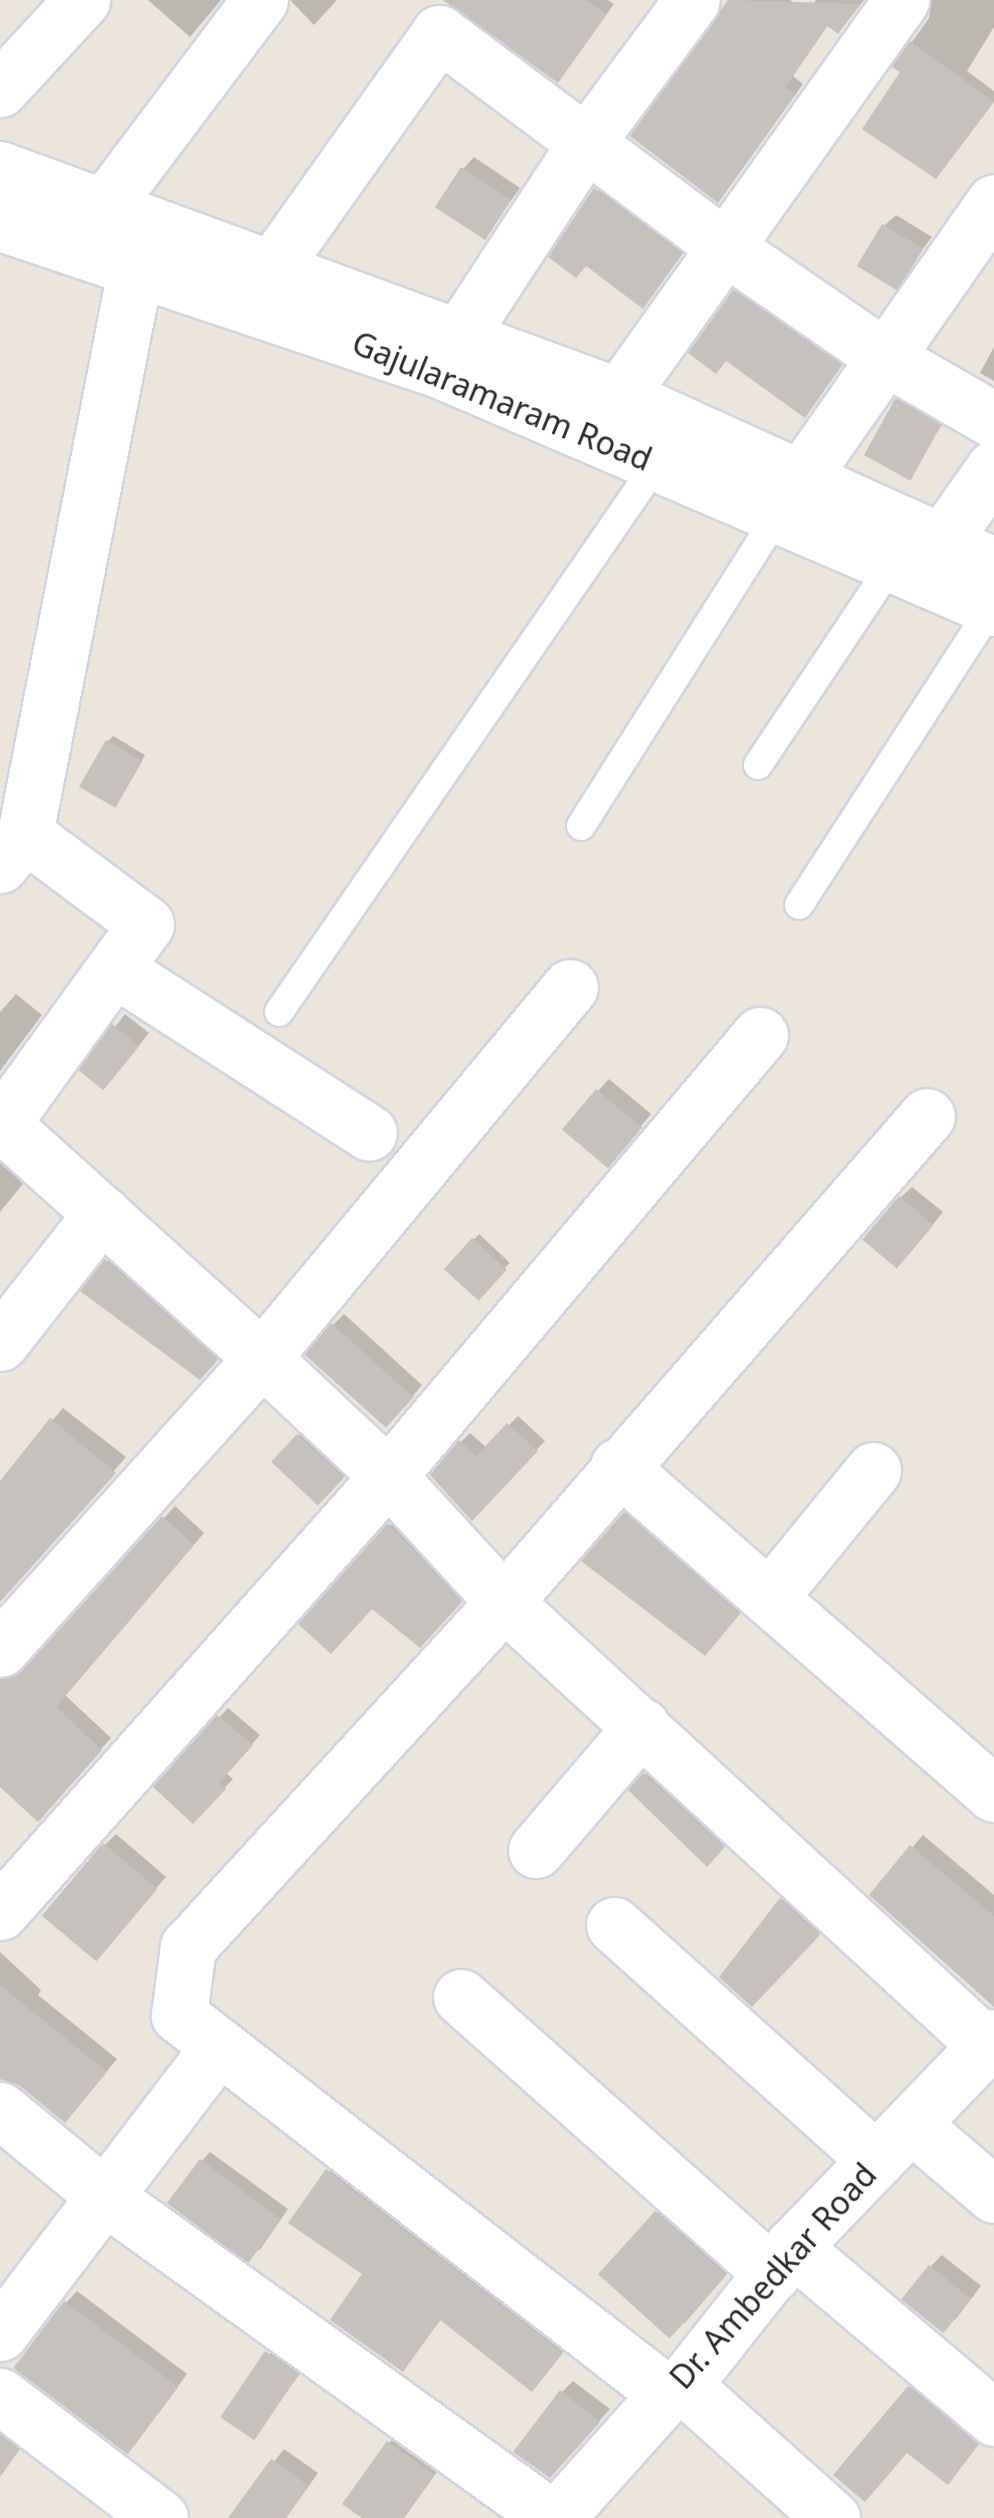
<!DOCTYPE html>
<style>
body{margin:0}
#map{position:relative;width:994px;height:2518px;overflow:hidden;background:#ebe5dc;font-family:"Noto Sans",sans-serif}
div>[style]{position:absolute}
.shadow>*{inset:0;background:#0003;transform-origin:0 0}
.building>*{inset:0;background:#c6c1bc;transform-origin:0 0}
.roads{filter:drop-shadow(2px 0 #d1d5e2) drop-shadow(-2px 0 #d1d5e2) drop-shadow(0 2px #d1d5e2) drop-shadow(0 -2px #d1d5e2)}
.lane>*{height:28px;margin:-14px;padding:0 14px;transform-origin:14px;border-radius:14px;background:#fff}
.street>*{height:55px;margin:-27.5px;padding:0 27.5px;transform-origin:27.5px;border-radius:27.5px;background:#fff}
.secondary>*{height:55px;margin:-27.5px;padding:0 27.5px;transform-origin:27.5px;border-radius:27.5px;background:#fff}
span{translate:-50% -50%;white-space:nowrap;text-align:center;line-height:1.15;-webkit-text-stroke:8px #fff;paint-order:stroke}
.street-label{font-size:32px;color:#2a2a2a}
</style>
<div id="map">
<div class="shadow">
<div style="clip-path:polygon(148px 0,221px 0,190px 37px)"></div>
<div style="clip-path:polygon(290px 0,337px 0,314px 25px)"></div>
<div style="clip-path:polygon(449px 0,608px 0,614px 4px,566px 70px)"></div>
<div style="clip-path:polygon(731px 0,790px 0,807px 12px,816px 0,864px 0,845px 24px,828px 25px,793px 76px,803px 84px,718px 199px,633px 136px)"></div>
<div style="clip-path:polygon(931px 0,994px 0,994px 27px,967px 71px,994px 91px,994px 101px,942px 169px,903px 72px,895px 66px,929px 18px)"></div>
<div style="clip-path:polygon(474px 157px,520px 188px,484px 238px,463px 169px)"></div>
<div style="clip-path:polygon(605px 180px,690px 243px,652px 296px,587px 264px,552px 257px)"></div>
<div style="clip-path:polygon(896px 215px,932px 237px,894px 286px,884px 226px)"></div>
<div style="clip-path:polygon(746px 280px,851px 353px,805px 415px,735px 292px)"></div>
<div style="clip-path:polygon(994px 347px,994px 381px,980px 373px)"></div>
<div style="clip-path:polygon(908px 389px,950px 413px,906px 478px,896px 400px)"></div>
<div style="clip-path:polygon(113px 736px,145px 755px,120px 799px,108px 741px)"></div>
<div style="clip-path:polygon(16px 994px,42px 1015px,0 1071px,0 1012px)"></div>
<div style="clip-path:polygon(125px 1014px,149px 1033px,115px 1075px,83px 1069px)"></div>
<div style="clip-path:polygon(609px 1079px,651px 1114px,619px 1153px,598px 1091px)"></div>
<div style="clip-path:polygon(0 1159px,27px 1179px,0 1212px)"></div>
<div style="clip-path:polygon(912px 1187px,943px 1212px,909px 1254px,900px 1198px)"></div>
<div style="left:479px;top:1234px;width:42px;height:48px;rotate:43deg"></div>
<div style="clip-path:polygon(112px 1256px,221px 1354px,200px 1377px,84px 1291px)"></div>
<div style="clip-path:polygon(344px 1314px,422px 1385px,396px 1416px,333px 1325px)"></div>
<div style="clip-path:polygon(63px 1408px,126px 1457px,0 1600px,0 1483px)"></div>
<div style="clip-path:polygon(518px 1416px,545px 1441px,472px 1518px,461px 1442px,470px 1433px,487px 1448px)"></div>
<div style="clip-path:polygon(310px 1424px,354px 1465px,330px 1492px,275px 1462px)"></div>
<div style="clip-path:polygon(635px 1504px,748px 1603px,715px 1643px,625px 1514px)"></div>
<div style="clip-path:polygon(175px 1506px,204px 1533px,65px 1695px,111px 1738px,49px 1807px,0 1783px,0 1666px,35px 1661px)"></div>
<div style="clip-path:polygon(399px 1516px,469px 1592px,419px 1644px,372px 1606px,301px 1624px)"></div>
<div style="clip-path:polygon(228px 1708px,260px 1735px,226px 1773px,233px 1779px,193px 1821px,156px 1787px)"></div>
<div style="left:654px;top:1765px;width:106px;height:33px;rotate:43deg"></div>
<div style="clip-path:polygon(116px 1834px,166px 1877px,131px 1916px,105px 1845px)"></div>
<div style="clip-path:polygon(923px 1835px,994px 1895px,994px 1994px,872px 1894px)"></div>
<div style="clip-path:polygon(790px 1892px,827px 1925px,752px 2003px,782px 1900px)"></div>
<div style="clip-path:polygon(0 1952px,41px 1990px,38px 1995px,117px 2059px,76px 2108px,0 2073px)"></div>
<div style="clip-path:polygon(210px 2152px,288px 2209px,259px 2251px,202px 2161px)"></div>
<div style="clip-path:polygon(338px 2160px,571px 2341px,542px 2379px,442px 2318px,403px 2369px,366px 2274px,291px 2223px)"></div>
<div style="clip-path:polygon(668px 2201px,737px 2262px,684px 2324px,657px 2213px)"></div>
<div style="clip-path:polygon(942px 2255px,981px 2286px,955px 2320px,930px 2267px)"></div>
<div style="clip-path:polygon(77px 2291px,187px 2374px,129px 2452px,66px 2303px)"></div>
<div style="left:279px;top:2341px;width:36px;height:94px;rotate:36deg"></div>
<div style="clip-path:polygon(919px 2378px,986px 2434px,957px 2472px,910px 2388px)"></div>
<div style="clip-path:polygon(573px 2381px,610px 2409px,561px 2463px,562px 2392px)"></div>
<div style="clip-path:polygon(0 2416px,28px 2437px,0 2477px)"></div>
<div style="clip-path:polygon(400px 2432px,444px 2462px,404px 2518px,366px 2518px,389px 2443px)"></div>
<div style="clip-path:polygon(284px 2449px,318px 2473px,286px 2518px,231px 2518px)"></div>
</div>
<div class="building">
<div style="clip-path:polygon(443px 0,586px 0,607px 14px,558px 83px)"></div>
<div style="clip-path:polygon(728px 0,860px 4px,838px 34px,827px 26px,785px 87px,796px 94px,718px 203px,630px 136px)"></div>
<div style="clip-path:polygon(910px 41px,994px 102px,936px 179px,862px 129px,900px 72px,892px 67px)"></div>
<div style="left:461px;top:167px;width:60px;height:48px;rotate:33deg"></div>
<div style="clip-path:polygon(594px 188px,682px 254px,643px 309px,586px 266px,576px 278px,548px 257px)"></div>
<div style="left:882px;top:224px;width:48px;height:49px;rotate:31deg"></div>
<div style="clip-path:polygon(733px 290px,842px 365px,805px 418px,726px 361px,716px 374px,688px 353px)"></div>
<div style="left:895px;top:399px;width:53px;height:64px;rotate:29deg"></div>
<div style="left:106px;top:740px;width:42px;height:54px;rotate:30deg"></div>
<div style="left:112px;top:1024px;width:35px;height:57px;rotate:39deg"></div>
<div style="left:596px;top:1089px;width:60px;height:53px;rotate:40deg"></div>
<div style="left:899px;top:1196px;width:45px;height:57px;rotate:40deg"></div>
<div style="left:472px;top:1238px;width:47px;height:42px;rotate:42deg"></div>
<div style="clip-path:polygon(105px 1259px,218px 1360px,200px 1380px,80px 1291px)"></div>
<div style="left:331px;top:1323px;width:111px;height:41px;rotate:42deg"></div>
<div style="clip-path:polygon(50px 1418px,116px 1473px,0 1602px,0 1481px)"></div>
<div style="clip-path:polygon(507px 1423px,538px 1451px,472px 1521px,430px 1475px,459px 1440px,476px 1456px)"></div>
<div style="left:297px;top:1434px;width:64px;height:38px;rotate:43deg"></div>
<div style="clip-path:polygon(624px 1512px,740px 1614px,705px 1656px,581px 1561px)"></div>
<div style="clip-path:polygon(162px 1516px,194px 1545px,56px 1707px,102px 1750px,38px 1822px,0 1787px,0 1679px,23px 1670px)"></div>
<div style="clip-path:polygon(388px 1523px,462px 1602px,420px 1648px,372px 1609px,331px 1654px,298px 1624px)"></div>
<div style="clip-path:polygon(217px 1715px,253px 1745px,219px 1783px,226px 1789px,193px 1824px,153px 1787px)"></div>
<div style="clip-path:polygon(643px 1773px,725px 1847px,707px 1867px,628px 1790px)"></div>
<div style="left:103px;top:1843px;width:71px;height:95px;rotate:40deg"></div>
<div style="clip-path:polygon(910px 1845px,994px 1916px,994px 2007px,869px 1895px)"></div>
<div style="clip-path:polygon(780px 1898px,820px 1935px,752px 2007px,719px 1977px)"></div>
<div style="clip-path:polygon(0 1985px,107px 2072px,65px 2123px,20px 2086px,0 2079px)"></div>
<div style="left:200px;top:2159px;width:101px;height:55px;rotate:37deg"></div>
<div style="clip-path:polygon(326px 2169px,563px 2353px,532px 2392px,440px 2320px,403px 2372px,330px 2320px,362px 2274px,288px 2223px)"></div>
<div style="left:655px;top:2211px;width:96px;height:85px;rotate:42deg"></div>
<div style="left:929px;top:2265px;width:54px;height:44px;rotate:39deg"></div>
<div style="left:64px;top:2301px;width:143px;height:84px;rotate:37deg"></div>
<div style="left:265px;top:2351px;width:41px;height:80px;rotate:34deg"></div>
<div style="clip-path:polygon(908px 2386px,979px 2444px,948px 2485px,907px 2453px,865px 2502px,833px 2475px)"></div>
<div style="clip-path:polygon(560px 2390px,600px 2422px,550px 2478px,513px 2452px)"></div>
<div style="clip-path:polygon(0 2435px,19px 2450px,0 2476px)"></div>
<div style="clip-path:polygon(387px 2441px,434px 2475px,403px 2518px,362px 2518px,342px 2504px)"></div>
<div style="clip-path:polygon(271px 2459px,309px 2486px,285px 2518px,228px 2518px)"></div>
</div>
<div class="roads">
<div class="lane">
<div style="left:758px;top:765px;width:242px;rotate:-56.3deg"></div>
<div style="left:581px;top:826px;width:365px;rotate:-57.7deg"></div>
<div style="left:799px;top:905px;width:355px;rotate:-57.1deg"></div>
<div style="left:279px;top:1012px;width:667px;rotate:-55.45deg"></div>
</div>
<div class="street">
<div style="left:107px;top:203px;width:254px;rotate:-53deg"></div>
<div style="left:273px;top:267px;width:287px;rotate:-54.6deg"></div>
<div style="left:439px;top:33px;width:361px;rotate:36.8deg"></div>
<div style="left:728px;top:249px;width:188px;rotate:34.6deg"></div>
<div style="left:883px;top:356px;width:128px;rotate:30deg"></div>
<div style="left:460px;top:335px;width:228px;rotate:-56.8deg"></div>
<div style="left:585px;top:144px;width:179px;rotate:-53.4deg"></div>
<div style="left:619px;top:396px;width:486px;rotate:-54.5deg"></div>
<div style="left:803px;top:475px;width:333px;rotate:-55deg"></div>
<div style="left:941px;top:543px;width:92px;rotate:-54.8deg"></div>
<div style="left:0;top:865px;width:40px;rotate:-51deg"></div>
<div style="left:25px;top:834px;width:579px;rotate:-78.94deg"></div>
<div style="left:115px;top:969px;width:302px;rotate:32.8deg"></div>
<div style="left:2px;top:1124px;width:350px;rotate:42deg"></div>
<div style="left:262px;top:1358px;width:173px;rotate:43.1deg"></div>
<div style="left:388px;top:1476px;width:171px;rotate:47.4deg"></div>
<div style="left:504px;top:1602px;width:655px;rotate:42.59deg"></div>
<div style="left:0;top:1126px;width:249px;rotate:-54.1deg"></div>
<div style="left:146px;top:924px;width:151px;rotate:-143.4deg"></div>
<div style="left:0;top:1343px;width:165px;rotate:-51.9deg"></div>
<div style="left:618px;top:1466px;width:499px;rotate:41.1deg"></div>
<div style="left:772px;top:1594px;width:160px;rotate:-50.8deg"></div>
<div style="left:0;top:1649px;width:392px;rotate:-48deg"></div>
<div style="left:262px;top:1358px;width:482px;rotate:-50.3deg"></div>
<div style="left:536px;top:1850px;width:163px;rotate:-49.5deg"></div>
<div style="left:0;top:1912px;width:584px;rotate:-48.33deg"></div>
<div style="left:388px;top:1476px;width:577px;rotate:-49.85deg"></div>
<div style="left:614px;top:1925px;width:352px;rotate:41.9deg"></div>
<div style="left:461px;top:1997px;width:417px;rotate:41.6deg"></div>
<div style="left:0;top:2110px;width:140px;rotate:39.5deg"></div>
<div style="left:108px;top:2199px;width:547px;rotate:35.7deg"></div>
<div style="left:911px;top:2124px;width:109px;rotate:40.5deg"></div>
<div style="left:792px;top:2247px;width:265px;rotate:40.2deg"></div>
<div style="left:0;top:2333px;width:360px;rotate:-52.6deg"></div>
<div style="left:683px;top:2385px;width:200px;rotate:41.8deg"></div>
<div style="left:667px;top:2394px;width:618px;rotate:-142.17deg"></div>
<div style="left:179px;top:2015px;width:69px;rotate:-82.5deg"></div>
<div style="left:188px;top:1947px;width:468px;rotate:-47.5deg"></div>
<div style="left:504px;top:1602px;width:644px;rotate:-48.96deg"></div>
<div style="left:0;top:2396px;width:201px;rotate:37.3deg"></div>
</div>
<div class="secondary">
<div style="left:0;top:89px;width:121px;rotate:-47.3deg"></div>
<div style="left:0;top:169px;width:659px;rotate:20.14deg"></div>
<div style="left:619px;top:396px;width:411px;rotate:24.3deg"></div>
<div style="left:0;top:223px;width:461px;rotate:18.5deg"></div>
<div style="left:437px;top:369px;width:606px;rotate:23.22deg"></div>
<div style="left:556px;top:2518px;width:166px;rotate:-48.2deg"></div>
<div style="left:667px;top:2394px;width:18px;rotate:-29deg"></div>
<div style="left:683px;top:2385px;width:176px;rotate:-51.7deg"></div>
<div style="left:792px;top:2247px;width:291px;rotate:-46.1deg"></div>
</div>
</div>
<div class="street-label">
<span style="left:502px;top:401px;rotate:22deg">Gajularamaram Road</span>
<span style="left:773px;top:2276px;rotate:-48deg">Dr. Ambedkar Road</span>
</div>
</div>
